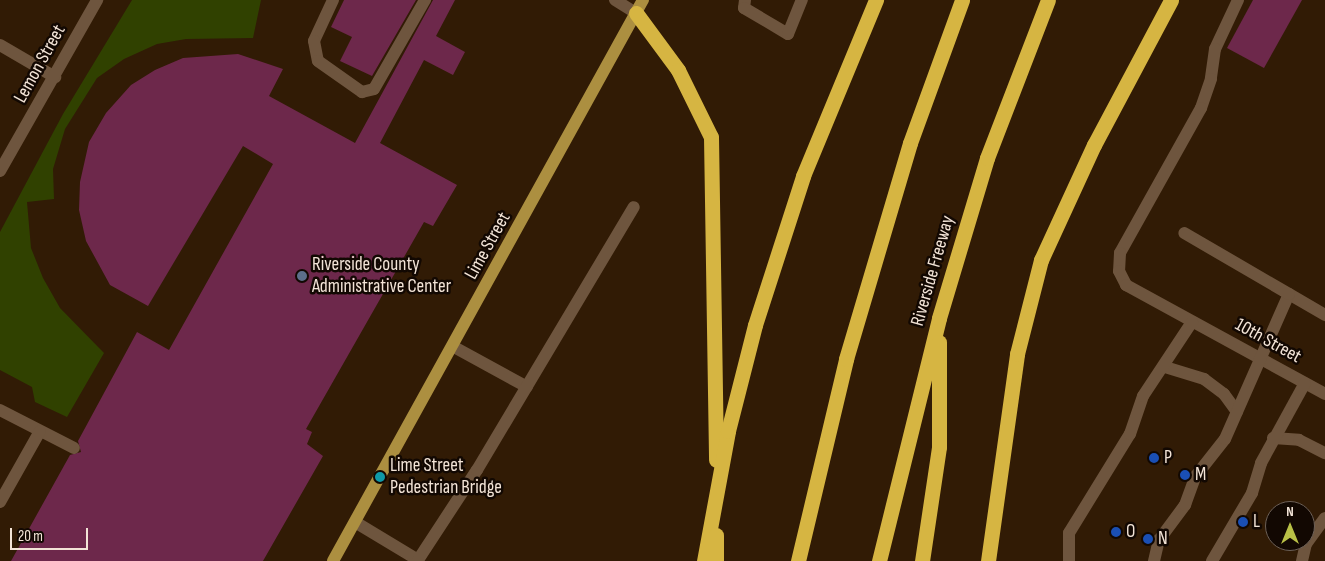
<!DOCTYPE html>
<style>
body{margin:0}
#map{position:relative;width:1325px;height:561px;overflow:hidden;background:#311b05;font-family:"Sofia Sans Condensed",sans-serif}
div>[style]{position:absolute}
.green>*{inset:0;background:#304100}
.building>*{inset:0;background:#6d284b}
.minor>*{height:12px;margin:-6px;padding:0 6px;transform-origin:6px;border-radius:6px;background:#6e553e}
.major>*{height:12px;margin:-6px;padding:0 6px;transform-origin:6px;border-radius:6px;background:#ac8f40}
.highway>*{height:15px;margin:-7.5px;padding:0 7.5px;transform-origin:7.5px;border-radius:7.5px;background:#d6b542}
.dots>*{width:14px;height:14px;translate:-50% -50%;box-sizing:border-box;border:2px solid #120802;border-radius:50%}
span{translate:-50% -50%;white-space:nowrap;text-align:center;line-height:1.15;-webkit-text-stroke:5px #120802;paint-order:stroke}
.street-label{font-size:19px;color:#f3e4d7}
.poi-label{font-size:19px;color:#f3e4d7}
.left{translate:0 -50%;text-align:left}
.north{position:absolute;left:1265px;top:501px;width:50px;height:50px;box-sizing:border-box;background:#120802;border:1px solid #6c6057;border-radius:50%;rotate:0deg;font-size:14px;font-weight:700;line-height:20px;text-align:center;color:#f3e4d7}
.north::after{content:'';display:block;margin:auto;width:18px;height:22px;background:#b9c046;clip-path:polygon(50% 0,100% 100%,50% 72%,0 100%)}
.scale{position:absolute;left:10px;top:528px;width:78px;height:22px;box-sizing:border-box;border:2px solid #f3e4d7;border-top:0;padding-left:6px;font-size:15px;line-height:18px;white-space:nowrap;color:#f3e4d7;-webkit-text-stroke:4px #120802;paint-order:stroke}
</style>
<div id="map">
<div class="green">
<div style="clip-path:polygon(132px 0,261px 0,253px 38px,186px 39px,157px 44px,124px 59px,97px 78px,65px 129px,53px 169px,54px 199px,27px 202px,31px 248px,43px 278px,60px 308px,104px 353px,67px 417px,35px 402px,32px 387px,0 370px,0 232px,63px 114px)"></div>
</div>
<div class="building">
<div style="clip-path:polygon(344px 0,416px 0,372px 76px,340px 61px,352px 37px,331px 27px)"></div>
<div style="clip-path:polygon(433px 0,455px 0,436px 36px,465px 52px,453px 75px,424px 60px,380px 143px,457px 185px,433px 226px,424px 222px,306px 429px,312px 432px,307px 444px,323px 456px,263px 561px,11px 561px,70px 455px,81px 452px,78px 441px,137px 332px,169px 350px,273px 164px,243px 146px,148px 306px,110px 285px,86px 241px,79px 210px,80px 182px,89px 142px,106px 113px,131px 85px,155px 70px,183px 58px,238px 54px,283px 69px,269px 96px,355px 143px)"></div>
<div style="clip-path:polygon(1253px 0,1302px 0,1264px 68px,1227px 48px)"></div>
</div>
<div class="minor">
<div style="left:333px;top:0;width:45px;rotate:114.9deg"></div>
<div style="left:314px;top:41px;width:20px;rotate:79deg"></div>
<div style="left:318px;top:61px;width:54px;rotate:35.2deg"></div>
<div style="left:362px;top:92px;width:12px;rotate:-14deg"></div>
<div style="left:374px;top:89px;width:103px;rotate:-60.2deg"></div>
<div style="left:615px;top:0;width:25px;rotate:32deg"></div>
<div style="left:745px;top:0;width:8px;rotate:97deg"></div>
<div style="left:744px;top:8px;width:51px;rotate:30.6deg"></div>
<div style="left:788px;top:34px;width:37px;rotate:-68deg"></div>
<div style="left:1238px;top:0;width:54px;rotate:115.1deg"></div>
<div style="left:1215px;top:49px;width:30px;rotate:98deg"></div>
<div style="left:1211px;top:79px;width:31px;rotate:109deg"></div>
<div style="left:1201px;top:108px;width:166px;rotate:119.2deg"></div>
<div style="left:1120px;top:253px;width:18px;rotate:93deg"></div>
<div style="left:1119px;top:271px;width:16px;rotate:63deg"></div>
<div style="left:1126px;top:285px;width:227px;rotate:28.7deg"></div>
<div style="left:0;top:45px;width:64px;rotate:30.2deg"></div>
<div style="left:0;top:171px;width:197px;rotate:-60.4deg"></div>
<div style="left:1289px;top:294px;width:42px;rotate:30.3deg"></div>
<div style="left:454px;top:347px;width:83px;rotate:28.7deg"></div>
<div style="left:1165px;top:367px;width:41px;rotate:17.1deg"></div>
<div style="left:1204px;top:379px;width:25px;rotate:37deg"></div>
<div style="left:1224px;top:394px;width:22px;rotate:54deg"></div>
<div style="left:0;top:410px;width:83px;rotate:27.2deg"></div>
<div style="left:1273px;top:438px;width:26px;rotate:4deg"></div>
<div style="left:1299px;top:440px;width:29px;rotate:27deg"></div>
<div style="left:0;top:502px;width:81px;rotate:-60.6deg"></div>
<div style="left:355px;top:522px;width:74px;rotate:31.1deg"></div>
<div style="left:418px;top:560px;width:108px;rotate:-56.8deg"></div>
<div style="left:477px;top:470px;width:306px;rotate:-59.2deg"></div>
<div style="left:1069px;top:561px;width:28px;rotate:-90deg"></div>
<div style="left:1069px;top:533px;width:116px;rotate:-58.4deg"></div>
<div style="left:1130px;top:434px;width:40px;rotate:-71.1deg"></div>
<div style="left:1143px;top:396px;width:89px;rotate:-56.5deg"></div>
<div style="left:1154px;top:561px;width:22px;rotate:-77deg"></div>
<div style="left:1159px;top:540px;width:44px;rotate:-53.4deg"></div>
<div style="left:1185px;top:505px;width:30px;rotate:-70deg"></div>
<div style="left:1195px;top:477px;width:48px;rotate:-51.7deg"></div>
<div style="left:1225px;top:439px;width:158px;rotate:-66.2deg"></div>
<div style="left:1289px;top:294px;width:121px;rotate:-149.8deg"></div>
<div style="left:1212px;top:561px;width:79px;rotate:-59.5deg"></div>
<div style="left:1252px;top:493px;width:31px;rotate:-73deg"></div>
<div style="left:1261px;top:463px;width:91px;rotate:-61.2deg"></div>
<div style="left:1302px;top:561px;width:17px;rotate:-77deg"></div>
<div style="left:1306px;top:544px;width:32px;rotate:-54deg"></div>
</div>
<div class="major">
<div style="left:333px;top:561px;width:641px;rotate:-61.08deg"></div>
</div>
<div class="highway">
<div style="left:636px;top:13px;width:71px;rotate:53.6deg"></div>
<div style="left:678px;top:70px;width:75px;rotate:63.8deg"></div>
<div style="left:711px;top:137px;width:323px;rotate:89.1deg"></div>
<div style="left:704px;top:561px;width:132px;rotate:-79.5deg"></div>
<div style="left:728px;top:431px;width:109px;rotate:-75.7deg"></div>
<div style="left:755px;top:325px;width:157px;rotate:-72.1deg"></div>
<div style="left:803px;top:176px;width:191px;rotate:-67.5deg"></div>
<div style="left:716px;top:561px;width:26px;rotate:-90deg"></div>
<div style="left:798px;top:561px;width:208px;rotate:-76.6deg"></div>
<div style="left:846px;top:359px;width:225px;rotate:-73.5deg"></div>
<div style="left:910px;top:143px;width:152px;rotate:-70deg"></div>
<div style="left:879px;top:561px;width:250px;rotate:-76.1deg"></div>
<div style="left:939px;top:318px;width:167px;rotate:-73.3deg"></div>
<div style="left:987px;top:158px;width:169px;rotate:-68.9deg"></div>
<div style="left:922px;top:561px;width:115px;rotate:-81.5deg"></div>
<div style="left:939px;top:447px;width:105px;rotate:-90deg"></div>
<div style="left:988px;top:561px;width:209px;rotate:-82deg"></div>
<div style="left:1017px;top:354px;width:97px;rotate:-75.7deg"></div>
<div style="left:1041px;top:260px;width:127px;rotate:-65.3deg"></div>
<div style="left:1094px;top:145px;width:164px;rotate:-62deg"></div>
</div>
<div class="dots">
<div style="left:302px;top:276px;background:#5c6f8a"></div>
<div style="left:1154px;top:458px;background:#1a4fb4"></div>
<div style="left:1185px;top:475px;background:#1a4fb4"></div>
<div style="left:380px;top:477px;background:#0f9aa8"></div>
<div style="left:1243px;top:522px;background:#1a4fb4"></div>
<div style="left:1116px;top:532px;background:#1a4fb4"></div>
<div style="left:1148px;top:539px;background:#1a4fb4"></div>
</div>
<div class="street-label">
<span style="left:40px;top:64px;rotate:-61deg">Lemon Street</span>
<span style="left:488px;top:246px;rotate:-61deg">Lime Street</span>
<span style="left:933px;top:271px;rotate:-74deg">Riverside Freeway</span>
<span style="left:1268px;top:341px;rotate:29deg">10th Street</span>
</div>
<div class="poi-label">
<span class="left" style="left:312px;top:276px">Riverside County<br>Administrative Center</span>
<span class="left" style="left:1164px;top:458px">P</span>
<span class="left" style="left:390px;top:477px">Lime Street<br>Pedestrian Bridge</span>
<span class="left" style="left:1195px;top:475px">M</span>
<span class="left" style="left:1253px;top:522px">L</span>
<span class="left" style="left:1126px;top:532px">O</span>
<span class="left" style="left:1158px;top:539px">N</span>
</div>
<div class="north">N</div>
<div class="scale">20 m</div>
</div>
